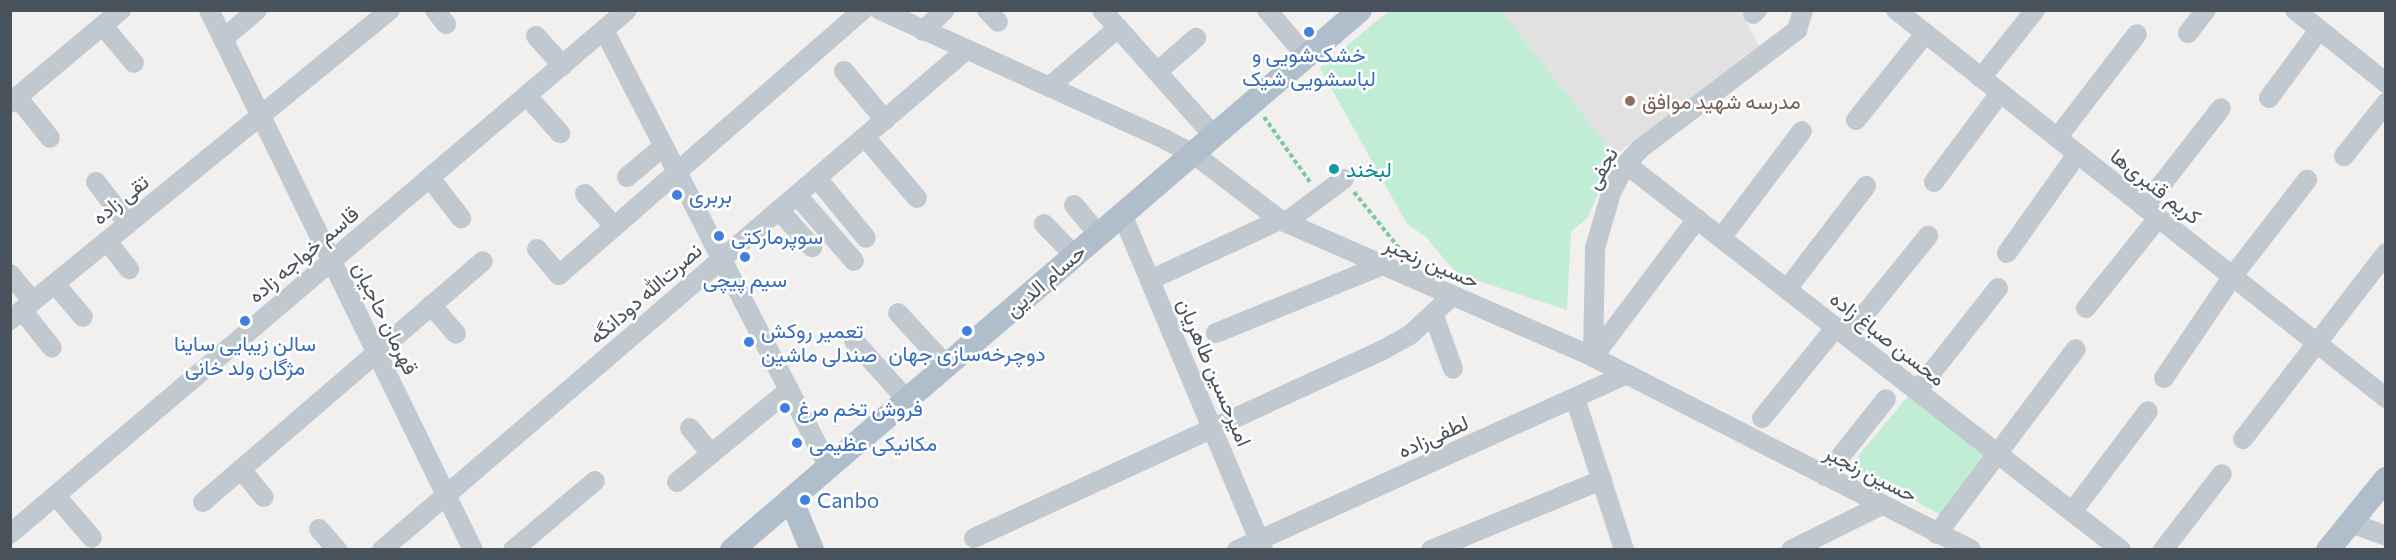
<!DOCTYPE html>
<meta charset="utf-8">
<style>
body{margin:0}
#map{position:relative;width:2396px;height:560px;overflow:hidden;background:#f2efef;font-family:Commissioner,Vazirmatn,sans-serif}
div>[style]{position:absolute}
.education>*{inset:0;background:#e3e0e1}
.green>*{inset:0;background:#c0edd3}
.path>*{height:4px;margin-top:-2px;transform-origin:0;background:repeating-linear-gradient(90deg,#7ac9a5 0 4.5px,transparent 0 7.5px)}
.minor>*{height:20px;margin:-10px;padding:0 10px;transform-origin:10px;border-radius:10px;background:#c1c9d0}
.major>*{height:24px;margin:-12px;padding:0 12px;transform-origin:12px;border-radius:12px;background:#b0becc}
.dots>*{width:16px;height:16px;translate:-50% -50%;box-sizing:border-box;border:3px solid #fff;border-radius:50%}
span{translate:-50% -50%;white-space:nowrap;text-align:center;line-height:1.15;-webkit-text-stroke:5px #fff;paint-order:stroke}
.shop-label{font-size:21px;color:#366cbe}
.left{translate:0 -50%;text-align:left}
.education-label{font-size:21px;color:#785e54}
.street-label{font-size:21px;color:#48525c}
.culture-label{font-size:21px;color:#0d838f}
.frame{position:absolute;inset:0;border:12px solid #48525c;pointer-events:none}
</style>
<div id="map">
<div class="education">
<div style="clip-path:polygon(1501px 11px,1741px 11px,1759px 46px,1615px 155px)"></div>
</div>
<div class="green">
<div style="clip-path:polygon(1390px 10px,1501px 11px,1615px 155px,1588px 217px,1571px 232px,1567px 310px,1457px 274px,1426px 237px,1407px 224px,1320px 68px)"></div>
<div style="clip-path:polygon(1909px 395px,1987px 458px,1943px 516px,1850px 466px)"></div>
</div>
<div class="path">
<div style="left:1264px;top:117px;width:80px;rotate:54.7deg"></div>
<div style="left:1354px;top:192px;width:77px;rotate:51.3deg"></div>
</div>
<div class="minor">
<div style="left:209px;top:10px;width:601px;rotate:63.95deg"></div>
<div style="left:435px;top:10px;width:18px;rotate:52deg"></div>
<div style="left:880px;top:10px;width:314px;rotate:24.4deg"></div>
<div style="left:1166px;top:140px;width:31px;rotate:27deg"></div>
<div style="left:1194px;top:154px;width:108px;rotate:37.5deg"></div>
<div style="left:1280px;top:220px;width:342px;rotate:23.6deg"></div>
<div style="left:1593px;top:357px;width:424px;rotate:27deg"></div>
<div style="left:987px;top:10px;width:16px;rotate:47deg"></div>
<div style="left:1102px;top:10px;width:169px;rotate:48.4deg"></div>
<div style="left:1267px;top:10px;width:60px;rotate:49.7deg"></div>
<div style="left:1896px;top:10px;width:625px;rotate:38.37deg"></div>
<div style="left:2295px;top:10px;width:117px;rotate:38.7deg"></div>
<div style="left:1753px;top:14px;width:6px;rotate:-45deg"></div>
<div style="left:103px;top:26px;width:48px;rotate:50deg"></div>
<div style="left:604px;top:30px;width:490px;rotate:62.8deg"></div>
<div style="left:923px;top:31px;width:30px;rotate:-44deg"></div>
<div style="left:2188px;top:33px;width:29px;rotate:-52deg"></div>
<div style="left:536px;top:36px;width:40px;rotate:48deg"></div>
<div style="left:223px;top:39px;width:45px;rotate:-40.5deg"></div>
<div style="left:844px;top:71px;width:64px;rotate:50.1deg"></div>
<div style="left:1157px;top:72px;width:52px;rotate:-41.1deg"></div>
<div style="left:1981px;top:78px;width:87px;rotate:-51.5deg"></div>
<div style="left:1049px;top:87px;width:91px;rotate:-40.5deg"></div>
<div style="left:527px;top:96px;width:50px;rotate:48.3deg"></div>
<div style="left:18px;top:98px;width:51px;rotate:51.3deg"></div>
<div style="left:2269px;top:98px;width:84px;rotate:-53.7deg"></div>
<div style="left:10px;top:103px;width:145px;rotate:-40deg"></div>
<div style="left:1856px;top:120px;width:110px;rotate:-51.3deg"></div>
<div style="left:865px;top:137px;width:80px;rotate:49.6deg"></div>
<div style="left:2057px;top:138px;width:131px;rotate:-52.4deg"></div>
<div style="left:2344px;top:156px;width:68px;rotate:-51.6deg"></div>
<div style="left:1626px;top:164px;width:628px;rotate:37.95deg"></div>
<div style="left:627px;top:177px;width:48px;rotate:-40deg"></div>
<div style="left:430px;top:178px;width:51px;rotate:52.2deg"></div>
<div style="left:817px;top:178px;width:77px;rotate:50.8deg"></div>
<div style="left:96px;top:182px;width:53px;rotate:52.7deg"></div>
<div style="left:1934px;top:182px;width:111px;rotate:-53.4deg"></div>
<div style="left:585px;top:194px;width:43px;rotate:47.8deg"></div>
<div style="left:797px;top:195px;width:87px;rotate:49.2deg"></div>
<div style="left:1074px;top:205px;width:38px;rotate:50deg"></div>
<div style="left:2144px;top:207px;width:125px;rotate:-52.1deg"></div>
<div style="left:779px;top:210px;width:50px;rotate:48.3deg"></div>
<div style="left:1122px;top:214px;width:364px;rotate:67.2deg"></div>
<div style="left:1286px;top:222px;width:72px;rotate:-36.6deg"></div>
<div style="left:1044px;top:224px;width:43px;rotate:45.9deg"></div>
<div style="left:1721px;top:238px;width:134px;rotate:-52.9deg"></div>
<div style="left:107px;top:241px;width:36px;rotate:52deg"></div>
<div style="left:537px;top:249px;width:34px;rotate:50deg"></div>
<div style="left:559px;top:275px;width:403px;rotate:-41.1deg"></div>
<div style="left:2007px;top:253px;width:121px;rotate:-54.7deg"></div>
<div style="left:10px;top:274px;width:35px;rotate:50deg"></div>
<div style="left:1150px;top:280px;width:143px;rotate:-24.8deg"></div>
<div style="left:55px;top:284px;width:43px;rotate:49.7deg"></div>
<div style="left:1787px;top:289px;width:130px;rotate:-52.5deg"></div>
<div style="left:431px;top:305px;width:38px;rotate:49deg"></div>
<div style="left:2086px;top:308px;width:115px;rotate:-51.3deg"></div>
<div style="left:22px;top:310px;width:48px;rotate:51.7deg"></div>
<div style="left:898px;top:313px;width:71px;rotate:47.3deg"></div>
<div style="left:1434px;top:316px;width:56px;rotate:70.3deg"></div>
<div style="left:10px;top:320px;width:490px;rotate:-39.2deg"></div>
<div style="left:1216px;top:333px;width:177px;rotate:-22.2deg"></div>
<div style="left:1847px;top:336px;width:129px;rotate:-51deg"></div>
<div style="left:854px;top:341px;width:78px;rotate:48.1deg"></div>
<div style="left:1593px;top:357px;width:109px;rotate:-88.9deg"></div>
<div style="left:1595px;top:248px;width:57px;rotate:-73.8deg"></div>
<div style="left:1611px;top:193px;width:33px;rotate:-63deg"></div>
<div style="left:1626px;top:164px;width:22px;rotate:-47deg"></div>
<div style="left:1641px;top:148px;width:196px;rotate:-37.1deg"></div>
<div style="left:1797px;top:30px;width:21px;rotate:-73deg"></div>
<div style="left:1593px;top:357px;width:173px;rotate:-53deg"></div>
<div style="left:2164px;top:378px;width:122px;rotate:-56deg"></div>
<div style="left:2232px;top:277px;width:123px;rotate:-52.3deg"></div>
<div style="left:1917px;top:391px;width:131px;rotate:-51.8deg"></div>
<div style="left:1575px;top:398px;width:160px;rotate:72.1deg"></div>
<div style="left:1762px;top:418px;width:117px;rotate:-50.9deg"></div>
<div style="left:690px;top:428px;width:33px;rotate:51deg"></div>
<div style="left:2243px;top:439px;width:235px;rotate:-52.4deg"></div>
<div style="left:241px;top:469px;width:36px;rotate:51deg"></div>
<div style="left:1825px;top:476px;width:98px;rotate:-51.6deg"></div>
<div style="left:677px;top:482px;width:145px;rotate:-39.4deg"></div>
<div style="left:56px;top:496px;width:55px;rotate:49.4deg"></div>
<div style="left:203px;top:502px;width:369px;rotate:-40.7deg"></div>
<div style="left:2072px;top:512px;width:126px;rotate:-53deg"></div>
<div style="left:2351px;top:523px;width:37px;rotate:20deg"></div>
<div style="left:319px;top:529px;width:28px;rotate:49deg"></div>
<div style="left:10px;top:534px;width:809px;rotate:-40.34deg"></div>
<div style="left:1937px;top:534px;width:231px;rotate:-53.1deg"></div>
<div style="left:974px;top:538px;width:448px;rotate:-24.7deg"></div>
<div style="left:1381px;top:351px;width:33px;rotate:-29deg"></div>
<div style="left:1410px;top:335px;width:57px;rotate:-42.9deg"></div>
<div style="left:382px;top:550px;width:769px;rotate:-40.57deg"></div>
<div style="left:513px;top:550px;width:107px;rotate:-40.1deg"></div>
<div style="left:1237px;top:550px;width:427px;rotate:-24.3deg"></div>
<div style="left:1431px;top:550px;width:185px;rotate:-22.3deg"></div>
<div style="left:1791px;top:550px;width:102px;rotate:-26.3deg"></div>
<div style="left:2163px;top:550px;width:96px;rotate:-52.2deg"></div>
</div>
<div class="major">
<div style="left:791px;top:499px;width:55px;rotate:67.6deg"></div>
<div style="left:732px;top:550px;width:828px;rotate:-40.69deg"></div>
<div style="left:2328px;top:550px;width:92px;rotate:-50.8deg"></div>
</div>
<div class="dots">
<div style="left:1309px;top:32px;background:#3f7fe0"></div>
<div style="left:1630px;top:101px;background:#8d6e63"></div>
<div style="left:1334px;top:169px;background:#0f9aa8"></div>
<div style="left:677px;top:195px;background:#3f7fe0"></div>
<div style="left:719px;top:236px;background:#3f7fe0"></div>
<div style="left:745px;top:257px;background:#3f7fe0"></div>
<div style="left:245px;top:321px;background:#3f7fe0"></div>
<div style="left:967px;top:331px;background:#3f7fe0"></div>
<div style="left:749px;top:342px;background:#3f7fe0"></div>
<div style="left:785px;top:408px;background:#3f7fe0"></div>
<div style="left:797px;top:443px;background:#3f7fe0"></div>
<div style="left:805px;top:500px;background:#3f7fe0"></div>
</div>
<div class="shop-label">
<span style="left:1309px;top:66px">خشک‌شویی و<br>لباسشویی شیک</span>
<span class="left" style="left:689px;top:195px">بربری</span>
<span class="left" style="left:731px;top:236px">سوپرمارکتی</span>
<span style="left:745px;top:279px">سیم پیچی</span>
<span class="left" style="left:761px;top:342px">تعمیر روکش<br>صندلی ماشین</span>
<span style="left:245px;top:355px">سالن زیبایی ساینا<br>مژگان ولد خانی</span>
<span style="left:967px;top:353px">دوچرخه‌سازی جهان</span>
<span class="left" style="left:797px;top:408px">فروش تخم مرغ</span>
<span class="left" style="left:809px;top:443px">مکانیکی عظیمی</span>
<span class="left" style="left:817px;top:500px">Canbo</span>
</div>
<div class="education-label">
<span class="left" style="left:1642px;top:101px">مدرسه شهید موافق</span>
</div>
<div class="street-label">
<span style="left:1601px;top:168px;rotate:-61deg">نجفی</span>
<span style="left:2156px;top:186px;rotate:38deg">کریم قنبری‌ها</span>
<span style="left:120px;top:199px;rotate:-39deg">تقی زاده</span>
<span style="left:303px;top:254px;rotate:-40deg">قاسم خواجه زاده</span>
<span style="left:1432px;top:262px;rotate:23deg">حسین رنجبر</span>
<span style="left:1045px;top:280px;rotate:-41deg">حسام الدین</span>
<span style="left:645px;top:293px;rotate:-41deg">نصرت‌الله دودانگه</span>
<span style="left:386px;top:318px;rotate:64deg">قهرمان حاجیان</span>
<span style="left:1888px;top:338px;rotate:38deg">محسن صباغ زاده</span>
<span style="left:1215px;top:372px;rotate:67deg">امیرحسین طاهریان</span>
<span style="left:1433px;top:436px;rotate:-24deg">لطفی‌زاده</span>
<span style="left:1871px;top:473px;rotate:27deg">حسین رنجبر</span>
</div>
<div class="culture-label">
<span class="left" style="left:1346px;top:169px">لبخند</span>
</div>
<div class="frame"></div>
</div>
